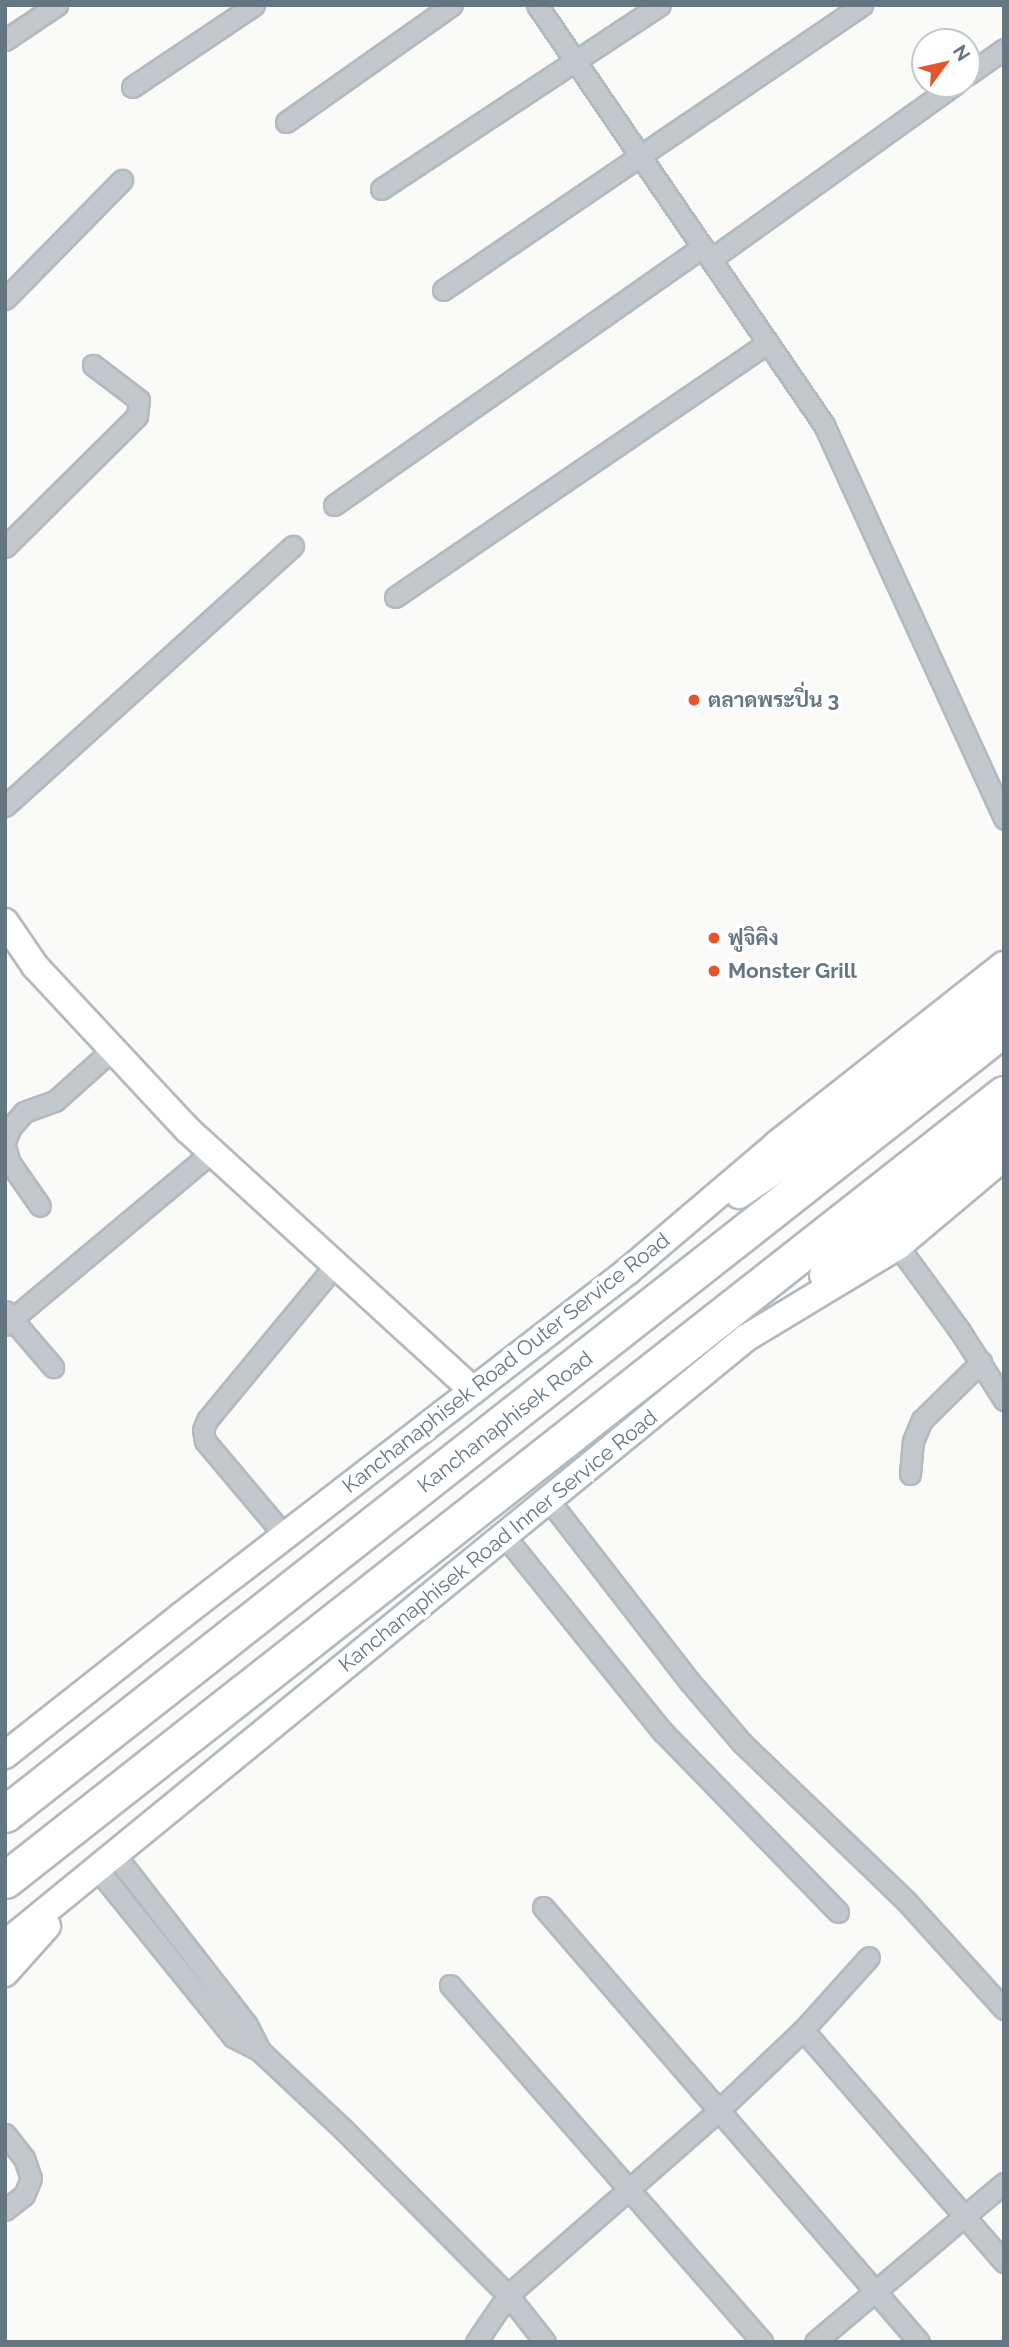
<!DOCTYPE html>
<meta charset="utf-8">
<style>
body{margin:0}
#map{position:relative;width:1009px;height:2347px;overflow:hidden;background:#fafaf8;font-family:Raleway,Sarabun,sans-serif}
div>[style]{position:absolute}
.roads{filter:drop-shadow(2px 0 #b3babf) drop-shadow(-2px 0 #b3babf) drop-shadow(0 2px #b3babf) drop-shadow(0 -2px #b3babf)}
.street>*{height:19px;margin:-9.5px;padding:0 9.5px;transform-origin:9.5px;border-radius:9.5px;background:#c3c8cc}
.secondary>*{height:26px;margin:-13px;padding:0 13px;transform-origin:13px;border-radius:13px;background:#fff}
.highway>*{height:35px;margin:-17.5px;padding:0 17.5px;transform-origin:17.5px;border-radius:17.5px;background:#fff}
.dots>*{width:19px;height:19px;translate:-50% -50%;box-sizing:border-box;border:4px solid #fff;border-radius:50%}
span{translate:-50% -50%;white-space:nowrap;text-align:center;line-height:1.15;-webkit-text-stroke:7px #fff;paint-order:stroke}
.poi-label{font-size:21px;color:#657683;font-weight:700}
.left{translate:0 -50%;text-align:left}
.street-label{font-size:21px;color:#657683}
.frame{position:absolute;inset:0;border:7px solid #657683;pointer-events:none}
.north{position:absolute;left:911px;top:28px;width:70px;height:70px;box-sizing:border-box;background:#fff;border:2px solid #c1c8cd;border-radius:50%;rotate:57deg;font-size:19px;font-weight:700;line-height:28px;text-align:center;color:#657683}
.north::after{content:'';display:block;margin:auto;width:24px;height:32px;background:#e4572e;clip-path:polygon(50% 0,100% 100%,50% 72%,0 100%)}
</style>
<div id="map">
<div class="roads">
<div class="street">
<div style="left:537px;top:5px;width:509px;rotate:55.65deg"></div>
<div style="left:824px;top:425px;width:433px;rotate:65.4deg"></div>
<div style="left:5px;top:40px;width:63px;rotate:-33.9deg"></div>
<div style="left:967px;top:75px;width:45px;rotate:-35.1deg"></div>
<div style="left:132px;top:87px;width:147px;rotate:-33.9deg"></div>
<div style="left:286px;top:122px;width:203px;rotate:-35.2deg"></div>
<div style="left:381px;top:189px;width:334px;rotate:-33.4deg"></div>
<div style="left:711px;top:259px;width:300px;rotate:-35.6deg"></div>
<div style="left:443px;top:290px;width:507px;rotate:-34.22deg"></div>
<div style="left:5px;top:299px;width:167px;rotate:-45.5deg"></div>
<div style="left:334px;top:505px;width:450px;rotate:-35deg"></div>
<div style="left:5px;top:547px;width:186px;rotate:-44.8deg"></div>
<div style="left:137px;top:416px;width:16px;rotate:-83deg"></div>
<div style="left:139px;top:400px;width:58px;rotate:-142.7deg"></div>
<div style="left:395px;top:597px;width:451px;rotate:-34.3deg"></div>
<div style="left:5px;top:806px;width:388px;rotate:-42.1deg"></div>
<div style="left:5px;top:1141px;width:15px;rotate:-67deg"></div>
<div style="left:11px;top:1127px;width:20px;rotate:-49deg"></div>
<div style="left:24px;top:1112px;width:33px;rotate:-20deg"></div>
<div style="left:55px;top:1101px;width:78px;rotate:-41.9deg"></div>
<div style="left:5px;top:1146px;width:18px;rotate:74deg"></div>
<div style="left:10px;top:1163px;width:52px;rotate:55.1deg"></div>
<div style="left:898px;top:1246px;width:105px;rotate:53.9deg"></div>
<div style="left:960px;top:1331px;width:82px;rotate:57.5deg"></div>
<div style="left:5px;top:1311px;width:74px;rotate:49.4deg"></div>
<div style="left:5px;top:1325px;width:268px;rotate:-39.9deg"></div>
<div style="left:910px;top:1474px;width:33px;rotate:-85deg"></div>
<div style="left:913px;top:1441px;width:23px;rotate:-67deg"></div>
<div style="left:922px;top:1420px;width:83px;rotate:-44.5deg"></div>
<div style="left:548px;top:1499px;width:232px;rotate:52.2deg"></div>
<div style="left:690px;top:1682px;width:79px;rotate:49.6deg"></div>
<div style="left:741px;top:1742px;width:229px;rotate:43.9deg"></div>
<div style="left:906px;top:1901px;width:146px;rotate:47.8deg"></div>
<div style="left:503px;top:1534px;width:255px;rotate:51.1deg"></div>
<div style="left:663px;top:1732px;width:251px;rotate:45.8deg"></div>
<div style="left:285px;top:1536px;width:124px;rotate:-130.1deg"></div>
<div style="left:205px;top:1441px;width:11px;rotate:-100deg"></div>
<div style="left:203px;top:1430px;width:11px;rotate:-68deg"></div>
<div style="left:207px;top:1420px;width:201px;rotate:-50.4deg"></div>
<div style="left:116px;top:1856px;width:214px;rotate:52.2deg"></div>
<div style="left:247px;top:2025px;width:29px;rotate:63deg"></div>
<div style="left:98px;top:1870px;width:215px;rotate:51deg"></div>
<div style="left:233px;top:2037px;width:30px;rotate:27deg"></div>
<div style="left:260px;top:2051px;width:115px;rotate:43.2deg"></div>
<div style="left:344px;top:2130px;width:233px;rotate:45.2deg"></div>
<div style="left:508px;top:2295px;width:60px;rotate:51.8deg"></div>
<div style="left:543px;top:1907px;width:575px;rotate:49.16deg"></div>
<div style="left:450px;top:1985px;width:474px;rotate:48.8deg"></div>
<div style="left:803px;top:2030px;width:307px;rotate:49.1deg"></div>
<div style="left:5px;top:2134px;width:31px;rotate:52deg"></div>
<div style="left:24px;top:2158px;width:21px;rotate:71deg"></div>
<div style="left:31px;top:2178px;width:18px;rotate:112deg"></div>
<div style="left:24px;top:2195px;width:24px;rotate:142deg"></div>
<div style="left:476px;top:2342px;width:57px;rotate:-55.8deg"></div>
<div style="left:508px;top:2295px;width:278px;rotate:-41.2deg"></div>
<div style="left:717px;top:2112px;width:119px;rotate:-43.6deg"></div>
<div style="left:803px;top:2030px;width:98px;rotate:-47.9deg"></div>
<div style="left:815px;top:2342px;width:247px;rotate:-40.1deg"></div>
</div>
<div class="secondary">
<div style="left:5px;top:922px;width:53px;rotate:55.7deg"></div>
<div style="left:35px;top:966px;width:224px;rotate:47deg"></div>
<div style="left:188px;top:1130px;width:386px;rotate:42.4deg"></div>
<div style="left:739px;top:1195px;width:94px;rotate:-34.2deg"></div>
<div style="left:817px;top:1142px;width:238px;rotate:-38.2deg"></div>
<div style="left:823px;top:1275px;width:233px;rotate:-38.9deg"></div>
<div style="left:5px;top:1755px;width:224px;rotate:-38.3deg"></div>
<div style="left:181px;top:1616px;width:565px;rotate:-37.66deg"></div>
<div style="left:628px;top:1271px;width:196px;rotate:-40.4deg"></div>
<div style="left:777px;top:1144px;width:289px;rotate:-38.3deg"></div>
<div style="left:5px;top:1944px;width:957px;rotate:-39.28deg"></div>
<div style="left:746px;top:1338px;width:178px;rotate:-31.2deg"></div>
<div style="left:898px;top:1246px;width:138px;rotate:-40deg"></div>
<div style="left:5px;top:1973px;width:63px;rotate:-48.2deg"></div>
</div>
<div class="highway">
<div style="left:5px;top:1814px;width:1271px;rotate:-38.2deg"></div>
<div style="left:5px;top:1880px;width:1271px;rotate:-38.2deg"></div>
</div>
</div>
<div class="dots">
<div style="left:694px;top:700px;background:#e4572e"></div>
<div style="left:714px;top:938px;background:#e4572e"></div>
<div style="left:714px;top:971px;background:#e4572e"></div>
</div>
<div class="poi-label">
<span class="left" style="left:708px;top:700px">ตลาดพระปิ่น 3</span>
<span class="left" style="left:728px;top:938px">ฟูจิคิง</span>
<span class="left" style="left:728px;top:971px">Monster Grill</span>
</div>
<div class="street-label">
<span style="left:506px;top:1363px;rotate:-38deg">Kanchanaphisek Road Outer Service Road</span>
<span style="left:505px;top:1422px;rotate:-38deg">Kanchanaphisek Road</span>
<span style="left:498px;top:1541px;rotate:-39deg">Kanchanaphisek Road Inner Service Road</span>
</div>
<div class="frame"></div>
<div class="north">N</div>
</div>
